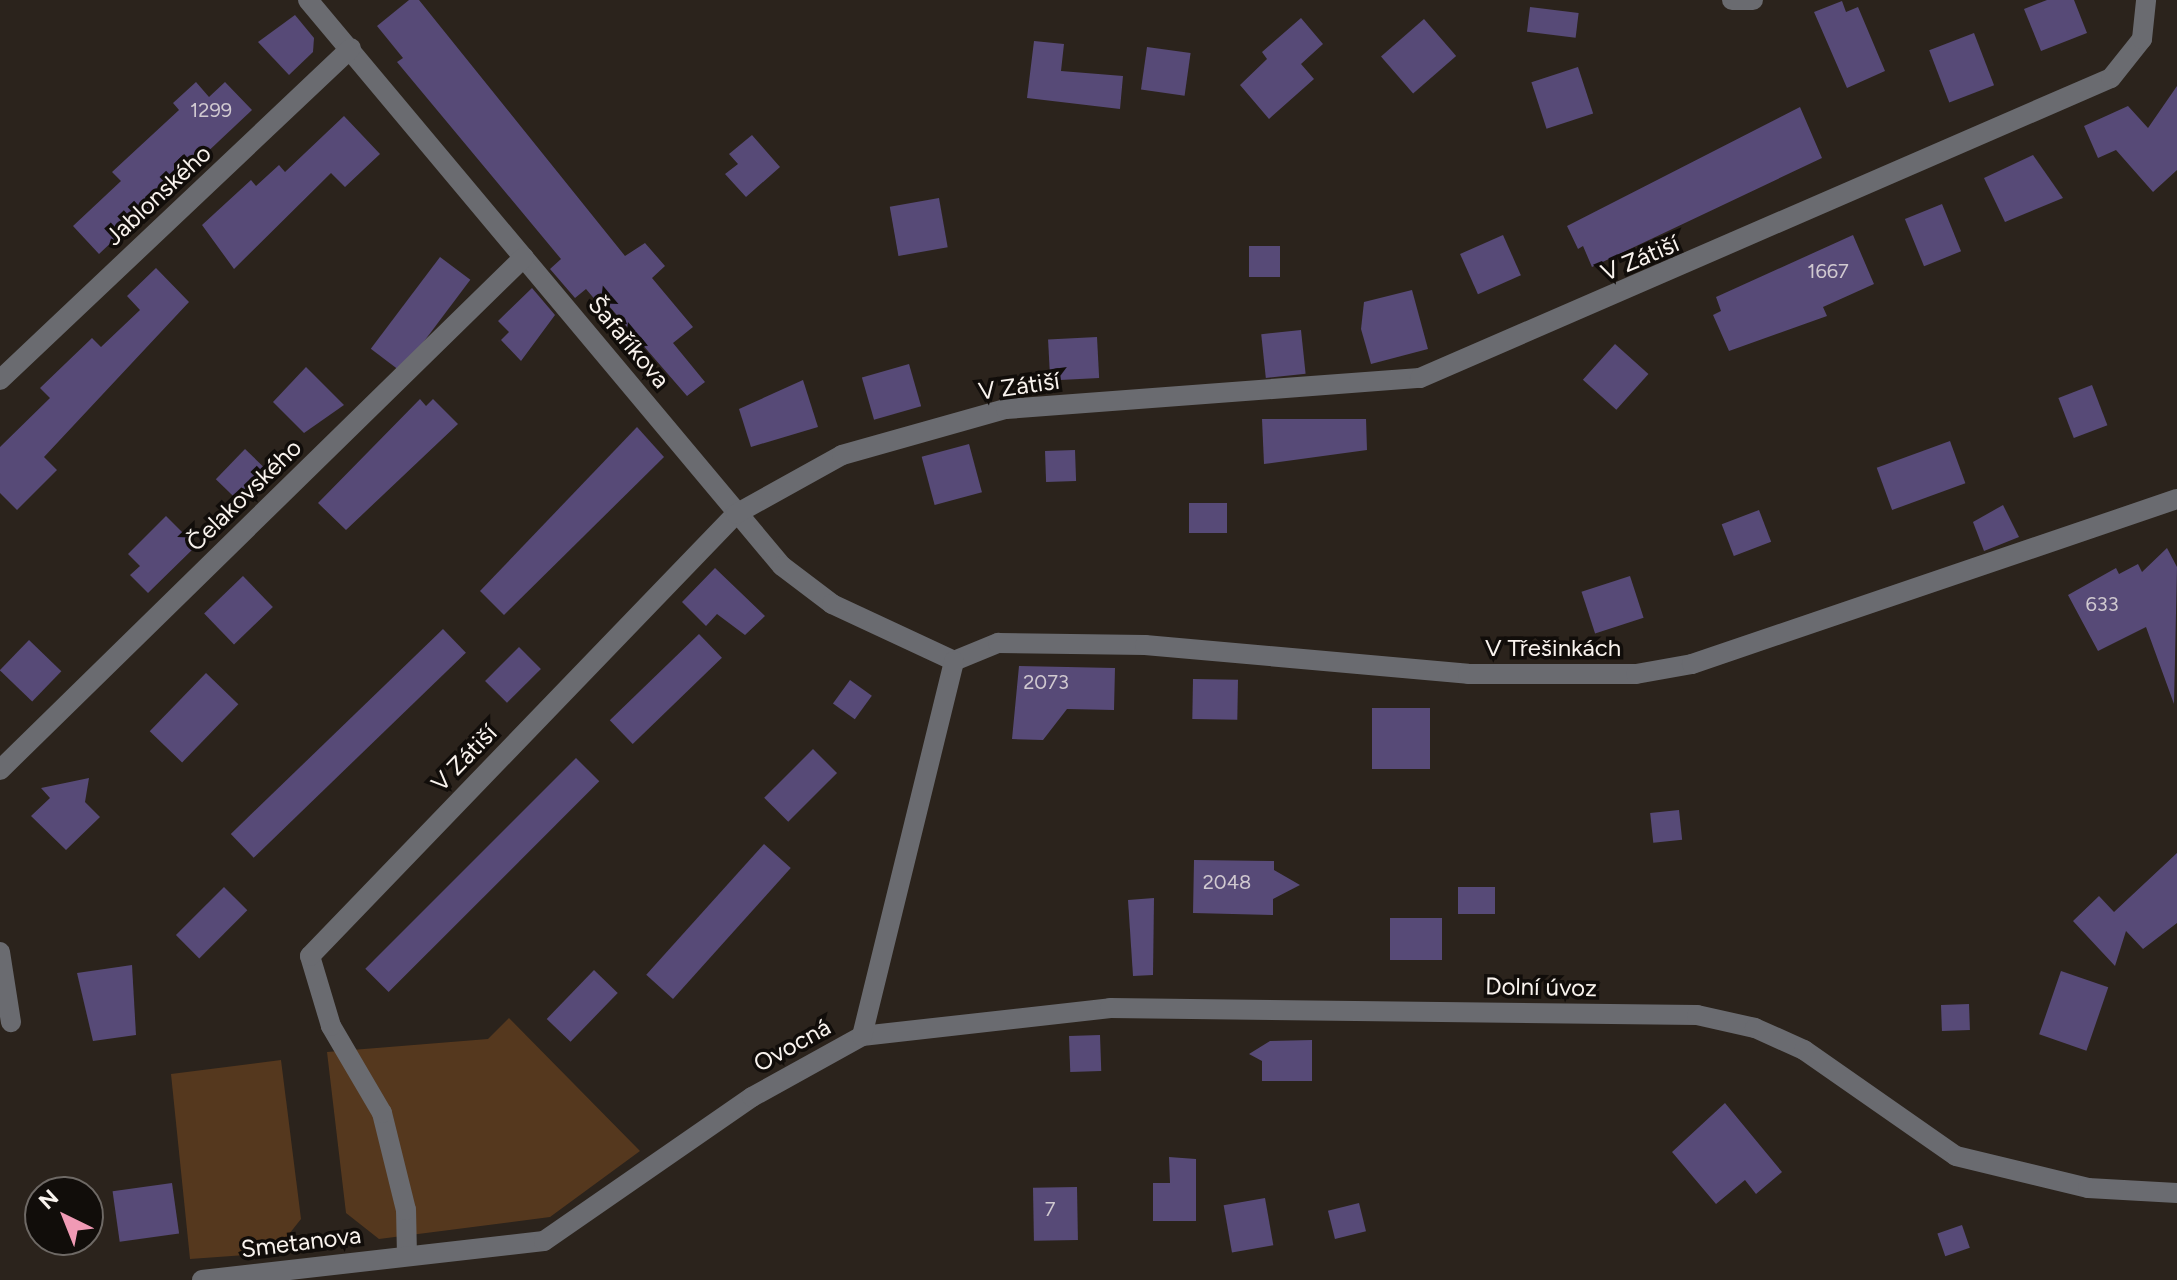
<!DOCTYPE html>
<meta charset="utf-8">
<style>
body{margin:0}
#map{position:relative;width:2177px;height:1280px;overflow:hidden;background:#2b231c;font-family:Figtree,sans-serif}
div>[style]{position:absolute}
.green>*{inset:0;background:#55381e}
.building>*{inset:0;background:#574a77;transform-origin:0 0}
.street>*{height:20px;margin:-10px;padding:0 10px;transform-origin:10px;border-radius:10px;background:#6a6b70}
span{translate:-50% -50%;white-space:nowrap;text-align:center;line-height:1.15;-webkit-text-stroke:7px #110d0a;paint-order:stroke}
.number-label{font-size:20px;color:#d0c9d0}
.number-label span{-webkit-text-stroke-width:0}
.street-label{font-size:24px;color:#f9f3ee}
.north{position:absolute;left:24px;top:1176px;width:80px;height:80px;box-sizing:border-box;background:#110d0a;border:2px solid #6e6965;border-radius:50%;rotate:317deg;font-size:22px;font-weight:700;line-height:32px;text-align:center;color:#f9f3ee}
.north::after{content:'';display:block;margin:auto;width:28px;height:36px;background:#f09ab5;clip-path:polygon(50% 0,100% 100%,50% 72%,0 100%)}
</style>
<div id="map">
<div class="green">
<div style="clip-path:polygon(509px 1018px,640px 1151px,550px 1217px,379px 1239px,346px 1213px,327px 1052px,488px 1039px)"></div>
<div style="clip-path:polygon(281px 1060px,301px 1219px,274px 1253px,190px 1259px,171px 1074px)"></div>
</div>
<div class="building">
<div style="clip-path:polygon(409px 0,419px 0,625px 256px,645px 243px,665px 266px,652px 278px,693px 327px,673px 343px,705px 382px,687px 396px,602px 298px,597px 302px,586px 289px,575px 298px,550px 269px,561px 259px,397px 62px,403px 58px,377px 26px)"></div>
<div style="clip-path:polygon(2047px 0,2074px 0,2087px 33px,2041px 51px,2024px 9px)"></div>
<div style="clip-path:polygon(1842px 1px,1846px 12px,1858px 7px,1885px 71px,1847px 88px,1814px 12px)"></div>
<div style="left:1530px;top:7px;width:49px;height:25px;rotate:7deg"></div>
<div style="clip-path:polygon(295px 15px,314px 38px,313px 52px,289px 75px,258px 42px)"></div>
<div style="clip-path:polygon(1301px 18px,1323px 44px,1301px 64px,1314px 79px,1269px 119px,1240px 85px,1267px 59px,1262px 52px)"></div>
<div style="left:1424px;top:19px;width:49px;height:57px;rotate:49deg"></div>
<div style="left:1974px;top:33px;width:56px;height:48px;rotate:69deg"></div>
<div style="clip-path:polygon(1034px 41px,1064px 44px,1061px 71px,1123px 76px,1120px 109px,1027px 98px)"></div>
<div style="left:1147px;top:47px;width:44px;height:43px;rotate:8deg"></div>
<div style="left:1578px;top:67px;width:49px;height:49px;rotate:72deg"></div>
<div style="clip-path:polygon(196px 82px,209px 97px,225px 82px,252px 110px,99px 254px,73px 226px,121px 181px,112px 172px,179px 110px,173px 103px)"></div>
<div style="clip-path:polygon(2177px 86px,2177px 170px,2153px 192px,2116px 150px,2098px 158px,2084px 126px,2128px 106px,2148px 128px)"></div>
<div style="clip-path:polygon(1800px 107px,1822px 158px,1592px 267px,1583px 246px,1578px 249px,1567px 226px)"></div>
<div style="clip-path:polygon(344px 116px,380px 154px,345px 187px,331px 173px,234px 269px,202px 225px,251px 180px,256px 186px,279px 165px,285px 172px)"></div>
<div style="clip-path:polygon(752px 135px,780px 167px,746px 197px,725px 174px,738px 164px,729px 154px)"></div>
<div style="clip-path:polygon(2033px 155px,2063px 198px,2005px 222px,1984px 178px)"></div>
<div style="left:939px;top:198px;width:50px;height:50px;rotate:80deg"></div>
<div style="left:1942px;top:204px;width:51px;height:40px;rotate:68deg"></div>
<div style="left:1503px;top:235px;width:44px;height:47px;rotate:66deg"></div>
<div style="clip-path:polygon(1853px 235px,1874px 284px,1823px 307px,1827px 316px,1729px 351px,1713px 315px,1721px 311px,1716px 297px)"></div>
<div style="left:1249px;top:246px;width:31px;height:31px"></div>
<div style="left:440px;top:257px;width:38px;height:115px;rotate:37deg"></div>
<div style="clip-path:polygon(156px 268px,189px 302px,44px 457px,57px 470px,17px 510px,0 493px,0 447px,50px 398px,40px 388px,92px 338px,101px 347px,140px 310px,127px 296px)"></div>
<div style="clip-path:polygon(532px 288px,555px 315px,521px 361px,501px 340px,509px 332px,498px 321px)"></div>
<div style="clip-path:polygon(1412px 290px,1428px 349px,1371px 364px,1361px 329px,1364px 302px)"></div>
<div style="left:1301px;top:330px;width:44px;height:40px;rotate:84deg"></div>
<div style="left:1097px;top:337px;width:41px;height:49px;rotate:87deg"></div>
<div style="left:1615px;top:344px;width:45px;height:48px;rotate:42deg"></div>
<div style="left:909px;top:364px;width:44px;height:49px;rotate:74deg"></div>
<div style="clip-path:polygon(306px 367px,344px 405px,304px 433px,273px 402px)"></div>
<div style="clip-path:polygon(803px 380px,818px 427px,751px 447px,739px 409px)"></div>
<div style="left:2092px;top:385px;width:43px;height:36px;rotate:69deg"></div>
<div style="clip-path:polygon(420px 399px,426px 406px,433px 399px,458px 424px,346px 530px,318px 503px)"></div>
<div style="clip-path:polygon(1262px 419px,1366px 419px,1367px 450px,1264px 464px)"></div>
<div style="clip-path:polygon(637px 427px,664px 457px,504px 615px,480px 591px)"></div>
<div style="left:1950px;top:441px;width:45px;height:78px;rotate:70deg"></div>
<div style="left:969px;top:444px;width:50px;height:49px;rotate:75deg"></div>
<div style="left:245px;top:449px;width:33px;height:42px;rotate:44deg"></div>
<div style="left:1075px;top:450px;width:31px;height:30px;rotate:88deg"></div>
<div style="left:1227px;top:503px;width:30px;height:38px;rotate:90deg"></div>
<div style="clip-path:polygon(2003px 505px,2019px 537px,1984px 551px,1973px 522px)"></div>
<div style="left:1759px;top:510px;width:34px;height:40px;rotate:69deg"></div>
<div style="clip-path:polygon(166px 516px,196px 546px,148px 593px,130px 575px,140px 566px,128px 554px)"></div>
<div style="clip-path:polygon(2167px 548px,2177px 567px,2174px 704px,2146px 627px,2098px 651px,2068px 595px,2116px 568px,2119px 574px,2138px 564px,2142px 572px)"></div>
<div style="clip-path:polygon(715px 568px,765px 616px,745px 635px,717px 614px,706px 626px,682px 602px)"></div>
<div style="left:243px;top:576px;width:43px;height:54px;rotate:46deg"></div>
<div style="left:1630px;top:576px;width:44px;height:51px;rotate:72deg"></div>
<div style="left:443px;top:629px;width:33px;height:295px;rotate:46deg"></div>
<div style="left:699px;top:634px;width:33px;height:124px;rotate:46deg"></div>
<div style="left:29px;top:640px;width:45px;height:42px;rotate:44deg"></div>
<div style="left:519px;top:647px;width:31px;height:48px;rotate:45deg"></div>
<div style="clip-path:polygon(1019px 666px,1115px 668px,1114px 710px,1067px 709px,1043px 740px,1012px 739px)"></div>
<div style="left:206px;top:673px;width:45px;height:81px;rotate:44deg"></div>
<div style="left:1193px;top:679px;width:45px;height:40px;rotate:1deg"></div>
<div style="left:850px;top:680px;width:27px;height:29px;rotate:36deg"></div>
<div style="left:1372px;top:708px;width:58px;height:61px"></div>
<div style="left:813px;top:749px;width:34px;height:69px;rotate:45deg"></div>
<div style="left:576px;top:758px;width:33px;height:298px;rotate:45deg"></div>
<div style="clip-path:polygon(89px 778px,85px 802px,100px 817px,66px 850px,31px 816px,50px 798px,41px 788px)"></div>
<div style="left:1679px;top:810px;width:30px;height:29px;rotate:84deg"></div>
<div style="left:764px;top:844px;width:36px;height:176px;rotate:42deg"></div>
<div style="clip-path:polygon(2177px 853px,2177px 923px,2143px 949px,2126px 931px,2115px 966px,2073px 921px,2099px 896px,2114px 912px)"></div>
<div style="clip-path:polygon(1194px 860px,1274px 861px,1274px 870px,1300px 885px,1273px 899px,1273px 915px,1193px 913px)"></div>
<div style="left:224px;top:887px;width:33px;height:68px;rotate:45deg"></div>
<div style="left:1458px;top:887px;width:37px;height:27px"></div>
<div style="clip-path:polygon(1154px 898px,1153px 975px,1133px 976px,1128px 900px)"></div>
<div style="left:1390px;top:918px;width:52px;height:42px"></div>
<div style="clip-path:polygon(132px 965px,136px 1035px,93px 1041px,77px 973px)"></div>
<div style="left:594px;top:970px;width:33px;height:68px;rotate:44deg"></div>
<div style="left:2061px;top:971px;width:50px;height:67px;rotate:19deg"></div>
<div style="left:1969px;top:1004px;width:26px;height:28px;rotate:88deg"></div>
<div style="left:1100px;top:1035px;width:36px;height:31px;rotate:88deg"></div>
<div style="clip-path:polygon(1312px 1040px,1312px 1081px,1262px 1081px,1262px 1061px,1249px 1054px,1270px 1041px)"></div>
<div style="clip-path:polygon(1725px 1103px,1782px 1172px,1756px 1194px,1745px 1180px,1716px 1204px,1672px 1152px)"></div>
<div style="clip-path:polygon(1169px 1157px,1196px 1159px,1196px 1221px,1153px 1221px,1153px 1183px,1170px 1183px)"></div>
<div style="left:172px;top:1183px;width:51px;height:60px;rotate:82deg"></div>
<div style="left:1077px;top:1187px;width:53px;height:44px;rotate:89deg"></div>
<div style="left:1265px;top:1198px;width:48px;height:42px;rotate:80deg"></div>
<div style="left:1359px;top:1203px;width:29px;height:32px;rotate:76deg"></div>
<div style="left:1962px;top:1225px;width:24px;height:26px;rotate:71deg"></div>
</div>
<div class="street">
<div style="left:308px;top:0;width:738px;rotate:50.06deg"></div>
<div style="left:782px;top:566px;width:63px;rotate:37.2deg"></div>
<div style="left:832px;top:604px;width:135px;rotate:25deg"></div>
<div style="left:1732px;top:0;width:21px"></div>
<div style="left:0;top:380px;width:483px;rotate:-43.4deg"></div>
<div style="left:954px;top:661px;width:48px;rotate:-22.2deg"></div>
<div style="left:998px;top:643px;width:147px;rotate:0.8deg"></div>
<div style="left:1145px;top:645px;width:324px;rotate:5.1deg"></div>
<div style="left:1468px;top:674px;width:168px"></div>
<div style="left:1636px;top:674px;width:57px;rotate:-10.1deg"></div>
<div style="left:1692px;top:664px;width:512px;rotate:-18.79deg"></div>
<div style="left:0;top:770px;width:733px;rotate:-44.39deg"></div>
<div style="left:0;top:952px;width:71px;rotate:81.1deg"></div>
<div style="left:862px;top:1036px;width:250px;rotate:-6.4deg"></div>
<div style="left:1110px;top:1008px;width:587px;rotate:0.68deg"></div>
<div style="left:1697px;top:1015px;width:59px;rotate:12.6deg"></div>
<div style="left:1755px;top:1028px;width:54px;rotate:24.2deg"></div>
<div style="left:1804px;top:1050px;width:185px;rotate:34.9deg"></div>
<div style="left:1956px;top:1156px;width:136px;rotate:13.6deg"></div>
<div style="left:2088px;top:1188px;width:89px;rotate:3.2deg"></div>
<div style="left:407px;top:1256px;width:46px;rotate:-91.2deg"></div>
<div style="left:406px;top:1210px;width:100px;rotate:-103.9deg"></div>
<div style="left:382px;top:1113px;width:101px;rotate:-120.4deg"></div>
<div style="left:331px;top:1026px;width:73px;rotate:-106.7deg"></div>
<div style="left:310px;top:956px;width:614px;rotate:-46.06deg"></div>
<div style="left:736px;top:514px;width:121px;rotate:-29.1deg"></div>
<div style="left:842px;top:455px;width:170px;rotate:-15.7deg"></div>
<div style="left:1006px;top:409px;width:415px;rotate:-4.3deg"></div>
<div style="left:1420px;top:378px;width:753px;rotate:-23.47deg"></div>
<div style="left:2111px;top:78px;width:50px;rotate:-51.5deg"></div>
<div style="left:2142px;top:39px;width:39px;rotate:-84deg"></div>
<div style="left:202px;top:1280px;width:344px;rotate:-6.5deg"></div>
<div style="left:544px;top:1241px;width:253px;rotate:-34.7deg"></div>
<div style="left:752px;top:1097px;width:126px;rotate:-29deg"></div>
<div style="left:862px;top:1036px;width:386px;rotate:-76.2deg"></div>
</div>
<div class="number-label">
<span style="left:211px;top:110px">1299</span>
<span style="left:1828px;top:271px">1667</span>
<span style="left:2102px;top:604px">633</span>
<span style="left:1046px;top:682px">2073</span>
<span style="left:1227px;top:882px">2048</span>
<span style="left:1050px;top:1209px">7</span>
</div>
<div class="street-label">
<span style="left:158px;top:195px;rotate:-43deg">Jablonského</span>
<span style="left:1640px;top:258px;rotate:-23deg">V Zátiší</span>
<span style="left:629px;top:342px;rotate:50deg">Šafaříkova</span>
<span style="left:1019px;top:386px;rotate:-8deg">V Zátiší</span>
<span style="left:244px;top:495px;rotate:-44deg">Čelakovského</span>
<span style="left:1553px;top:648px">V Třešinkách</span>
<span style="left:464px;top:758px;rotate:-46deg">V Zátiší</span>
<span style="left:1541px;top:987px;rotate:1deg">Dolní úvoz</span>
<span style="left:792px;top:1045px;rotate:-29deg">Ovocná</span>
<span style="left:301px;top:1242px;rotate:-7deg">Smetanova</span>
</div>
<div class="north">N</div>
</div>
